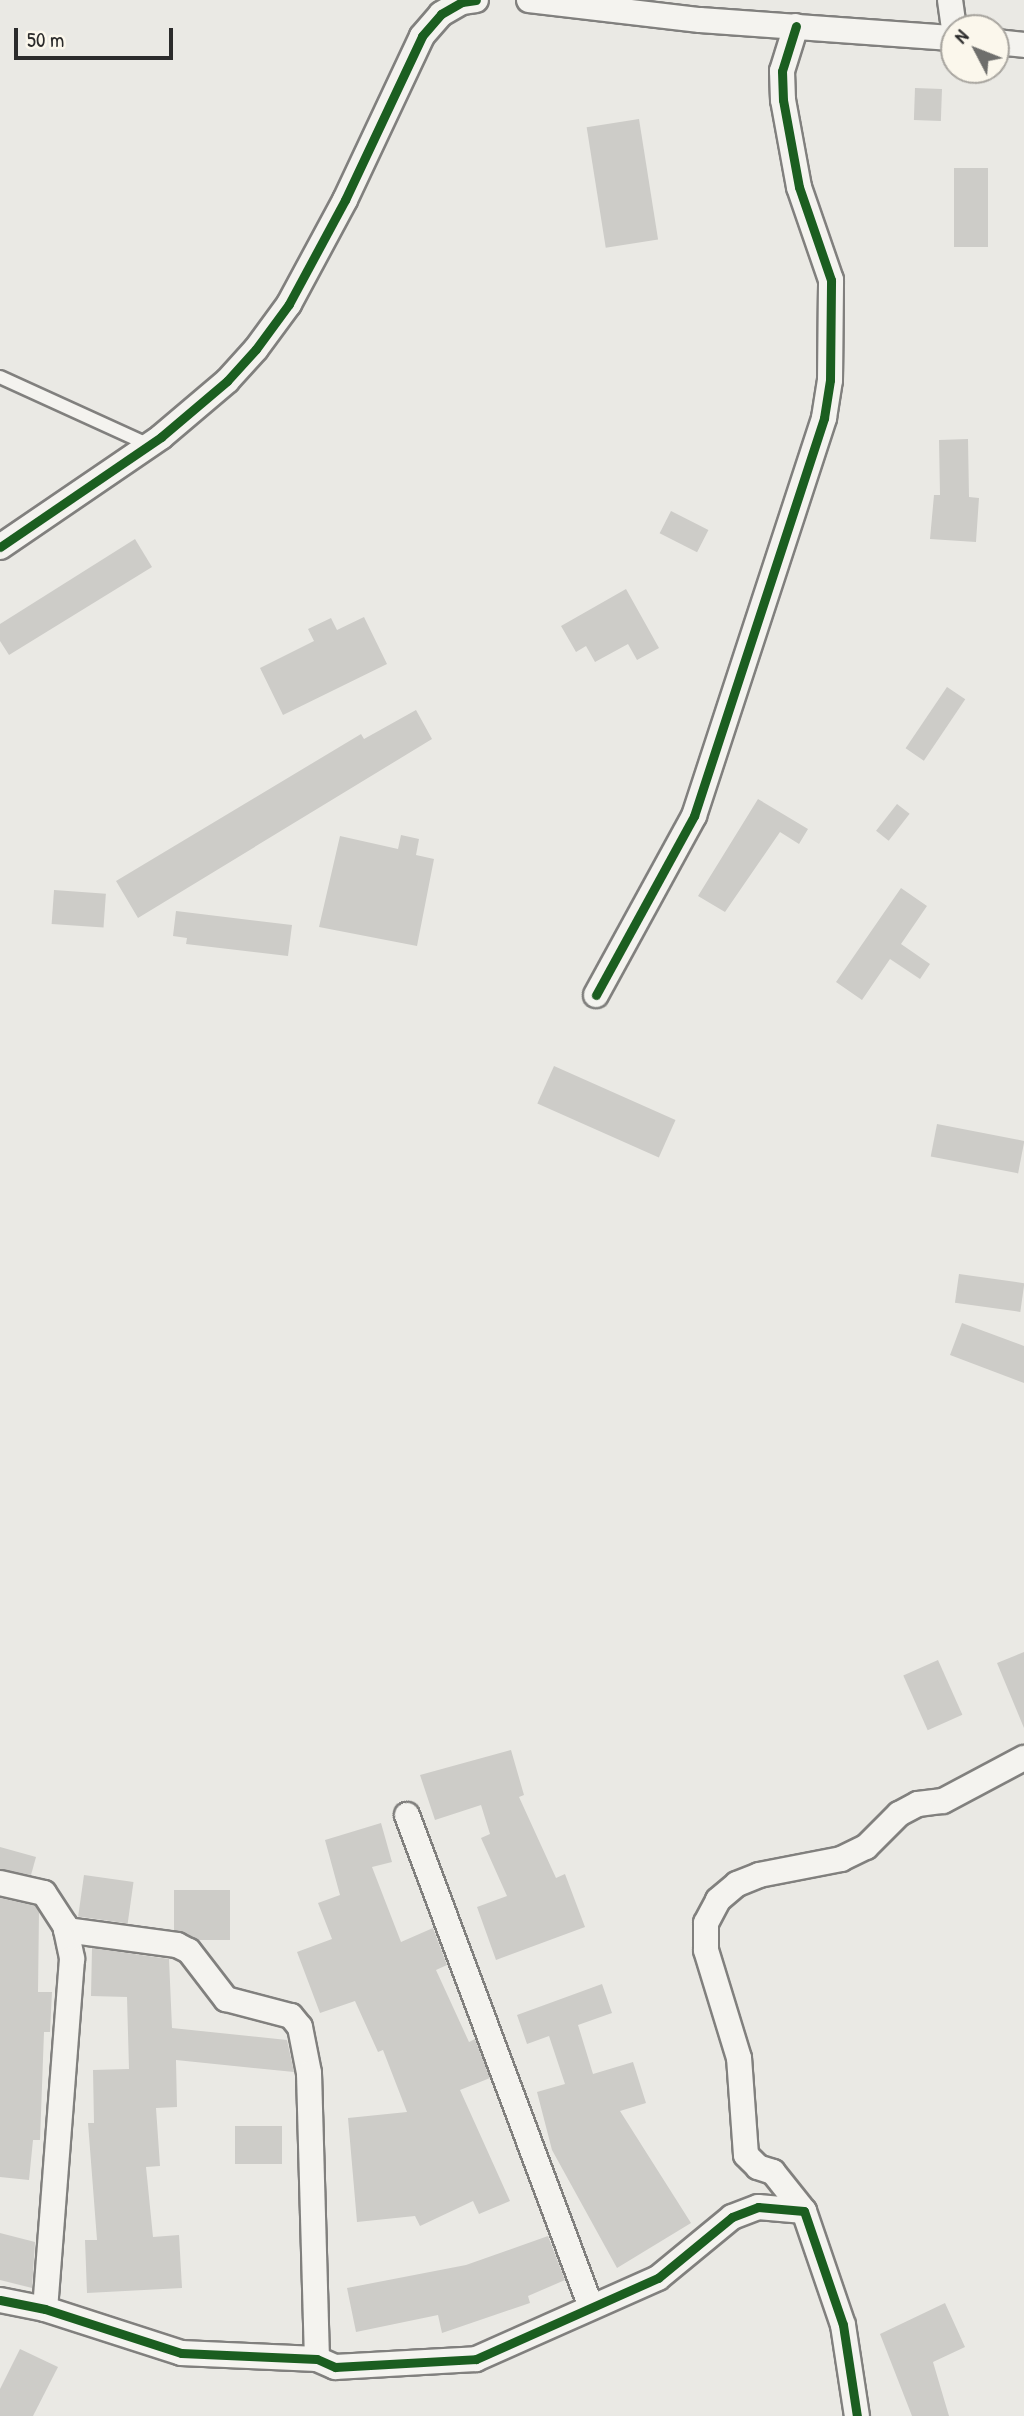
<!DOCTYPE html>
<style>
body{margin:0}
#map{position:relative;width:1024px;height:2416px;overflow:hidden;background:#eae9e4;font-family:"Patrick Hand",sans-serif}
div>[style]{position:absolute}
.building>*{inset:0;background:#cdccc8;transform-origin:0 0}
.roads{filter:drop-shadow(2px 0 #81807e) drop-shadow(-2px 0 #81807e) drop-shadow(0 2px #81807e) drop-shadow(0 -2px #81807e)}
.lane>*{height:12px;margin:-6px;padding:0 6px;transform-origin:6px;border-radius:6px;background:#f4f3ef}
.street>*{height:24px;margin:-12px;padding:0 12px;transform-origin:12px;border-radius:12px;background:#f4f3ef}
.cycleway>*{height:9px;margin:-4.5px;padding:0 4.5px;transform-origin:4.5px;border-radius:4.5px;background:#1b5e20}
span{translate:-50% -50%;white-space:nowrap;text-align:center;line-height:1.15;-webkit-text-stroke:6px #fbf7ec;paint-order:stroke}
.north{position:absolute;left:940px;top:14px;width:70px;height:70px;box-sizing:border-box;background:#fbf7ec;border:2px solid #a8a59f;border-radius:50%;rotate:312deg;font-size:19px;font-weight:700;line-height:28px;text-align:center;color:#2b2b2b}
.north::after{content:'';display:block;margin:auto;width:24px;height:32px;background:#6e6e6c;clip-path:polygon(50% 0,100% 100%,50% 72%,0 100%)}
.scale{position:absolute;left:14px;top:28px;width:159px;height:32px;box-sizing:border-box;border:4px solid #2b2b2b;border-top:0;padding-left:9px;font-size:21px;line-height:24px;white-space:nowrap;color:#2b2b2b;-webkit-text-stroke:5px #fbf7ec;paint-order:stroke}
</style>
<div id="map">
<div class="building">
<div style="left:915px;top:88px;width:27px;height:32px;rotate:2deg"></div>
<div style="left:639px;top:119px;width:122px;height:53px;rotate:81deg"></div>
<div style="left:954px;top:168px;width:34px;height:79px"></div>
<div style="clip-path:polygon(968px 439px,969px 497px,979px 498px,976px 542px,930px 539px,934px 495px,940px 495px,939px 440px)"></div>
<div style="left:671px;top:511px;width:42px;height:25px;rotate:27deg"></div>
<div style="clip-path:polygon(135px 539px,152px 567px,9px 655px,0 641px,0 624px)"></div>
<div style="clip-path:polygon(626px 589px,659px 648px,637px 660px,628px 644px,595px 662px,586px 646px,576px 652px,561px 626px)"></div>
<div style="clip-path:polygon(364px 617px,387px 664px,283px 715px,260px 668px,314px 641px,308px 629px,331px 618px,337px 630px)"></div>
<div style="left:947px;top:687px;width:22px;height:74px;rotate:34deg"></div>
<div style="clip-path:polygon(416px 710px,432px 739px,138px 918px,116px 881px,361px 734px,364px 739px)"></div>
<div style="clip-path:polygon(758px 799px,808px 829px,799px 844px,780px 832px,725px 912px,698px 896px)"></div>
<div style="left:897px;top:804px;width:16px;height:34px;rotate:38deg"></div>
<div style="clip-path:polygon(401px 835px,419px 839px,416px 855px,434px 859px,417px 946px,319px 927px,340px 836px,398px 849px)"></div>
<div style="clip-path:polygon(901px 888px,927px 906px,901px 944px,930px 964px,920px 979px,890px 959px,862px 1000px,836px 982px)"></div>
<div style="left:54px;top:890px;width:52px;height:34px;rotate:4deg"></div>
<div style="clip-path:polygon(176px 911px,292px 925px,288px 956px,186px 944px,187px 938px,173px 936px)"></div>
<div style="left:554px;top:1066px;width:133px;height:41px;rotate:24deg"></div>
<div style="left:937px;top:1124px;width:89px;height:33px;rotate:11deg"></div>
<div style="left:959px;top:1274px;width:66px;height:29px;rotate:8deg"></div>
<div style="clip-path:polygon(962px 1323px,1024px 1346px,1024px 1383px,950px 1355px)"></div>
<div style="clip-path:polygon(1024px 1652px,1024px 1728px,997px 1663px)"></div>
<div style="left:938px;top:1660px;width:60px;height:38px;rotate:66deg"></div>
<div style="clip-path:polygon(511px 1750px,524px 1795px,519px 1797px,556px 1878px,565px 1874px,585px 1927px,496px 1960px,477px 1907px,507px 1896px,481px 1838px,490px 1834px,481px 1805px,435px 1820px,420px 1775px)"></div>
<div style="clip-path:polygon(381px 1823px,392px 1862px,372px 1867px,401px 1942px,433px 1928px,447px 1965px,436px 1970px,469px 2042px,475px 2039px,490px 2078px,460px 2090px,510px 2201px,479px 2214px,473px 2201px,420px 2226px,415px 2216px,357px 2222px,348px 2118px,407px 2112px,383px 2050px,378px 2052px,355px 2001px,320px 2013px,297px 1952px,332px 1939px,318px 1903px,340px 1895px,325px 1840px)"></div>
<div style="clip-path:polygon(0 1847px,36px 1857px,31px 1875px,0 1869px)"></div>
<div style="left:84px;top:1875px;width:50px;height:42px;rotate:8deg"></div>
<div style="clip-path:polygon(174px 1890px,230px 1890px,230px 1940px,199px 1940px,174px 1930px)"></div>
<div style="clip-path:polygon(0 1898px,35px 1906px,39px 1912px,38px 1992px,52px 1992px,50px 2032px,44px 2032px,40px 2140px,33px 2140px,29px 2180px,0 2177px)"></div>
<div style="clip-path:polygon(92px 1948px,169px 1959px,172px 2028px,287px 2040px,294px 2072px,176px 2060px,177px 2107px,156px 2108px,160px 2166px,146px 2167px,153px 2237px,179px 2235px,182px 2288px,87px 2293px,85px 2240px,97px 2240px,88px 2123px,94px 2123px,93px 2070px,129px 2069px,127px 1997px,91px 1996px)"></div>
<div style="clip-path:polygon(602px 1984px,612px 2013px,578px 2025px,593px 2074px,633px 2062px,646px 2103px,620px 2111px,691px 2223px,617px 2268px,552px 2150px,537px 2092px,565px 2084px,549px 2036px,527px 2044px,517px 2015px)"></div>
<div style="left:282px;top:2126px;width:38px;height:47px;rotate:90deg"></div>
<div style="clip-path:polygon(0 2233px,35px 2242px,32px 2288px,0 2280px)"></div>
<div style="clip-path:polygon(548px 2236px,565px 2280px,528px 2296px,530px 2303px,442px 2333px,438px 2315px,356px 2332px,347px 2288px,466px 2265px)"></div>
<div style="clip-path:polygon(945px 2303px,965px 2347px,933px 2362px,949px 2416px,912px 2416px,880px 2334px)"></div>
<div style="clip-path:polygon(20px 2349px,58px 2367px,33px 2416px,0 2416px,0 2389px)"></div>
</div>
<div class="roads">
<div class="lane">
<div style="left:0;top:377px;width:164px;rotate:24.5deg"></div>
</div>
<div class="street">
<div style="left:529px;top:0;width:172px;rotate:6.7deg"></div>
<div style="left:700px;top:20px;width:255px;rotate:4.1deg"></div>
<div style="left:950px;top:0;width:29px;rotate:82deg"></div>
<div style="left:996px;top:42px;width:28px;rotate:6deg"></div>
<div style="left:0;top:547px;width:195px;rotate:-34.3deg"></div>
<div style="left:161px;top:437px;width:87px;rotate:-40.3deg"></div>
<div style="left:227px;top:381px;width:43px;rotate:-47.8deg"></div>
<div style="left:256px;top:349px;width:56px;rotate:-53.7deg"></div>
<div style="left:289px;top:304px;width:118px;rotate:-61.7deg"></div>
<div style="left:345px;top:200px;width:181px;rotate:-64.8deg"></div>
<div style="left:422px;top:36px;width:29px;rotate:-49deg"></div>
<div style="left:441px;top:14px;width:24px;rotate:-30deg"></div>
<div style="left:462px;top:2px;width:14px;rotate:-8deg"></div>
<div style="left:596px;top:995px;width:204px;rotate:-61.3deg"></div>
<div style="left:694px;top:816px;width:419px;rotate:-71.9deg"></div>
<div style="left:824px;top:418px;width:38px;rotate:-81deg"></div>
<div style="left:830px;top:380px;width:100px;rotate:-89.4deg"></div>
<div style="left:831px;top:280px;width:98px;rotate:-109deg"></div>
<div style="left:799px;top:187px;width:88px;rotate:-100.4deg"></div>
<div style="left:783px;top:100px;width:29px;rotate:-92deg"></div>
<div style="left:782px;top:71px;width:47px;rotate:-72.7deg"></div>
<div style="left:407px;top:1815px;width:525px;rotate:69.5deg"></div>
<div style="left:0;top:1883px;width:45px;rotate:12.8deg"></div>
<div style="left:44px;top:1893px;width:38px;rotate:57deg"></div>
<div style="left:65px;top:1925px;width:35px;rotate:78deg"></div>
<div style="left:72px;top:1959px;width:351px;rotate:94.4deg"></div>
<div style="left:66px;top:1930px;width:112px;rotate:7.7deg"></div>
<div style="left:177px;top:1945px;width:13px;rotate:27deg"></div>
<div style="left:189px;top:1951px;width:61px;rotate:52.4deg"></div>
<div style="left:226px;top:1999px;width:67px;rotate:14.7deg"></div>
<div style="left:291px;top:2016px;width:14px;rotate:51deg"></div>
<div style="left:300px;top:2027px;width:47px;rotate:78.9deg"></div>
<div style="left:309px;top:2073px;width:286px;rotate:88.4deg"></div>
<div style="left:804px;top:2211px;width:50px;rotate:-128.5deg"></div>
<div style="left:773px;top:2172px;width:16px;rotate:-162deg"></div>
<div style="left:758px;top:2167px;width:17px;rotate:-135deg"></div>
<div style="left:746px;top:2155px;width:97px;rotate:-94.1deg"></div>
<div style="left:739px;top:2058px;width:113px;rotate:-107deg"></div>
<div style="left:706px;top:1950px;width:27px;rotate:-90deg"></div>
<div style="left:706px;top:1923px;width:26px;rotate:-62deg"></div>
<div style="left:718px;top:1900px;width:25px;rotate:-40deg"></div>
<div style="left:737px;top:1884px;width:24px;rotate:-22deg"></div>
<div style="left:759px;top:1875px;width:84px;rotate:-11deg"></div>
<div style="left:841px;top:1859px;width:28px;rotate:-26deg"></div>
<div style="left:866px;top:1847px;width:47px;rotate:-45deg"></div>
<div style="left:899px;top:1814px;width:21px;rotate:-28deg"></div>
<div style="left:918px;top:1804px;width:25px;rotate:-7deg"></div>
<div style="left:943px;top:1801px;width:92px;rotate:-28deg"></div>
<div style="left:0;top:2300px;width:46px;rotate:11.3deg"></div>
<div style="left:45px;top:2309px;width:143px;rotate:17.9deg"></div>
<div style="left:181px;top:2353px;width:136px;rotate:2.5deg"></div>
<div style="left:317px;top:2359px;width:20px;rotate:24deg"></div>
<div style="left:335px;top:2367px;width:141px;rotate:-3.2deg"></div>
<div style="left:476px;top:2359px;width:199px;rotate:-24deg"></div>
<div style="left:658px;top:2278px;width:96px;rotate:-39.5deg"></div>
<div style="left:732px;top:2217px;width:28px;rotate:-21deg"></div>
<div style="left:758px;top:2207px;width:46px;rotate:5deg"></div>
<div style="left:804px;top:2211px;width:120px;rotate:71.1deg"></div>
<div style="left:843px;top:2325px;width:92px;rotate:81.3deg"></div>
</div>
</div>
<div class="cycleway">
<div style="left:0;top:547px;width:195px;rotate:-34.3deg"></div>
<div style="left:161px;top:437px;width:87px;rotate:-40.3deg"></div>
<div style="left:227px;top:381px;width:43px;rotate:-47.8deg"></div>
<div style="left:256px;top:349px;width:56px;rotate:-53.7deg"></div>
<div style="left:289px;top:304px;width:118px;rotate:-61.7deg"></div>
<div style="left:345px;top:200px;width:181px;rotate:-64.8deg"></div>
<div style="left:422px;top:36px;width:29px;rotate:-49deg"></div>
<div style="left:441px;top:14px;width:24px;rotate:-30deg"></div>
<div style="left:462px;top:2px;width:14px;rotate:-8deg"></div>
<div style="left:596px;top:995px;width:204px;rotate:-61.3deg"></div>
<div style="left:694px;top:816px;width:419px;rotate:-71.9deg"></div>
<div style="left:824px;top:418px;width:38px;rotate:-81deg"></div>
<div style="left:830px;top:380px;width:100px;rotate:-89.4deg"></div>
<div style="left:831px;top:280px;width:98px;rotate:-109deg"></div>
<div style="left:799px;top:187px;width:88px;rotate:-100.4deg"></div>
<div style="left:783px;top:100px;width:29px;rotate:-92deg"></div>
<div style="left:782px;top:71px;width:47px;rotate:-72.7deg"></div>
<div style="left:0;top:2300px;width:46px;rotate:11.3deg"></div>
<div style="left:45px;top:2309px;width:143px;rotate:17.9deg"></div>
<div style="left:181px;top:2353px;width:136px;rotate:2.5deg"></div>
<div style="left:317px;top:2359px;width:20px;rotate:24deg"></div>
<div style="left:335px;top:2367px;width:141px;rotate:-3.2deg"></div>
<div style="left:476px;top:2359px;width:199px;rotate:-24deg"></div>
<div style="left:658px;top:2278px;width:96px;rotate:-39.5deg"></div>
<div style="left:732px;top:2217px;width:28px;rotate:-21deg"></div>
<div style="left:758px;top:2207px;width:46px;rotate:5deg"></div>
<div style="left:804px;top:2211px;width:120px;rotate:71.1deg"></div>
<div style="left:843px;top:2325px;width:92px;rotate:81.3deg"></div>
</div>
<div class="north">N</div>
<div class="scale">50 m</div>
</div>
